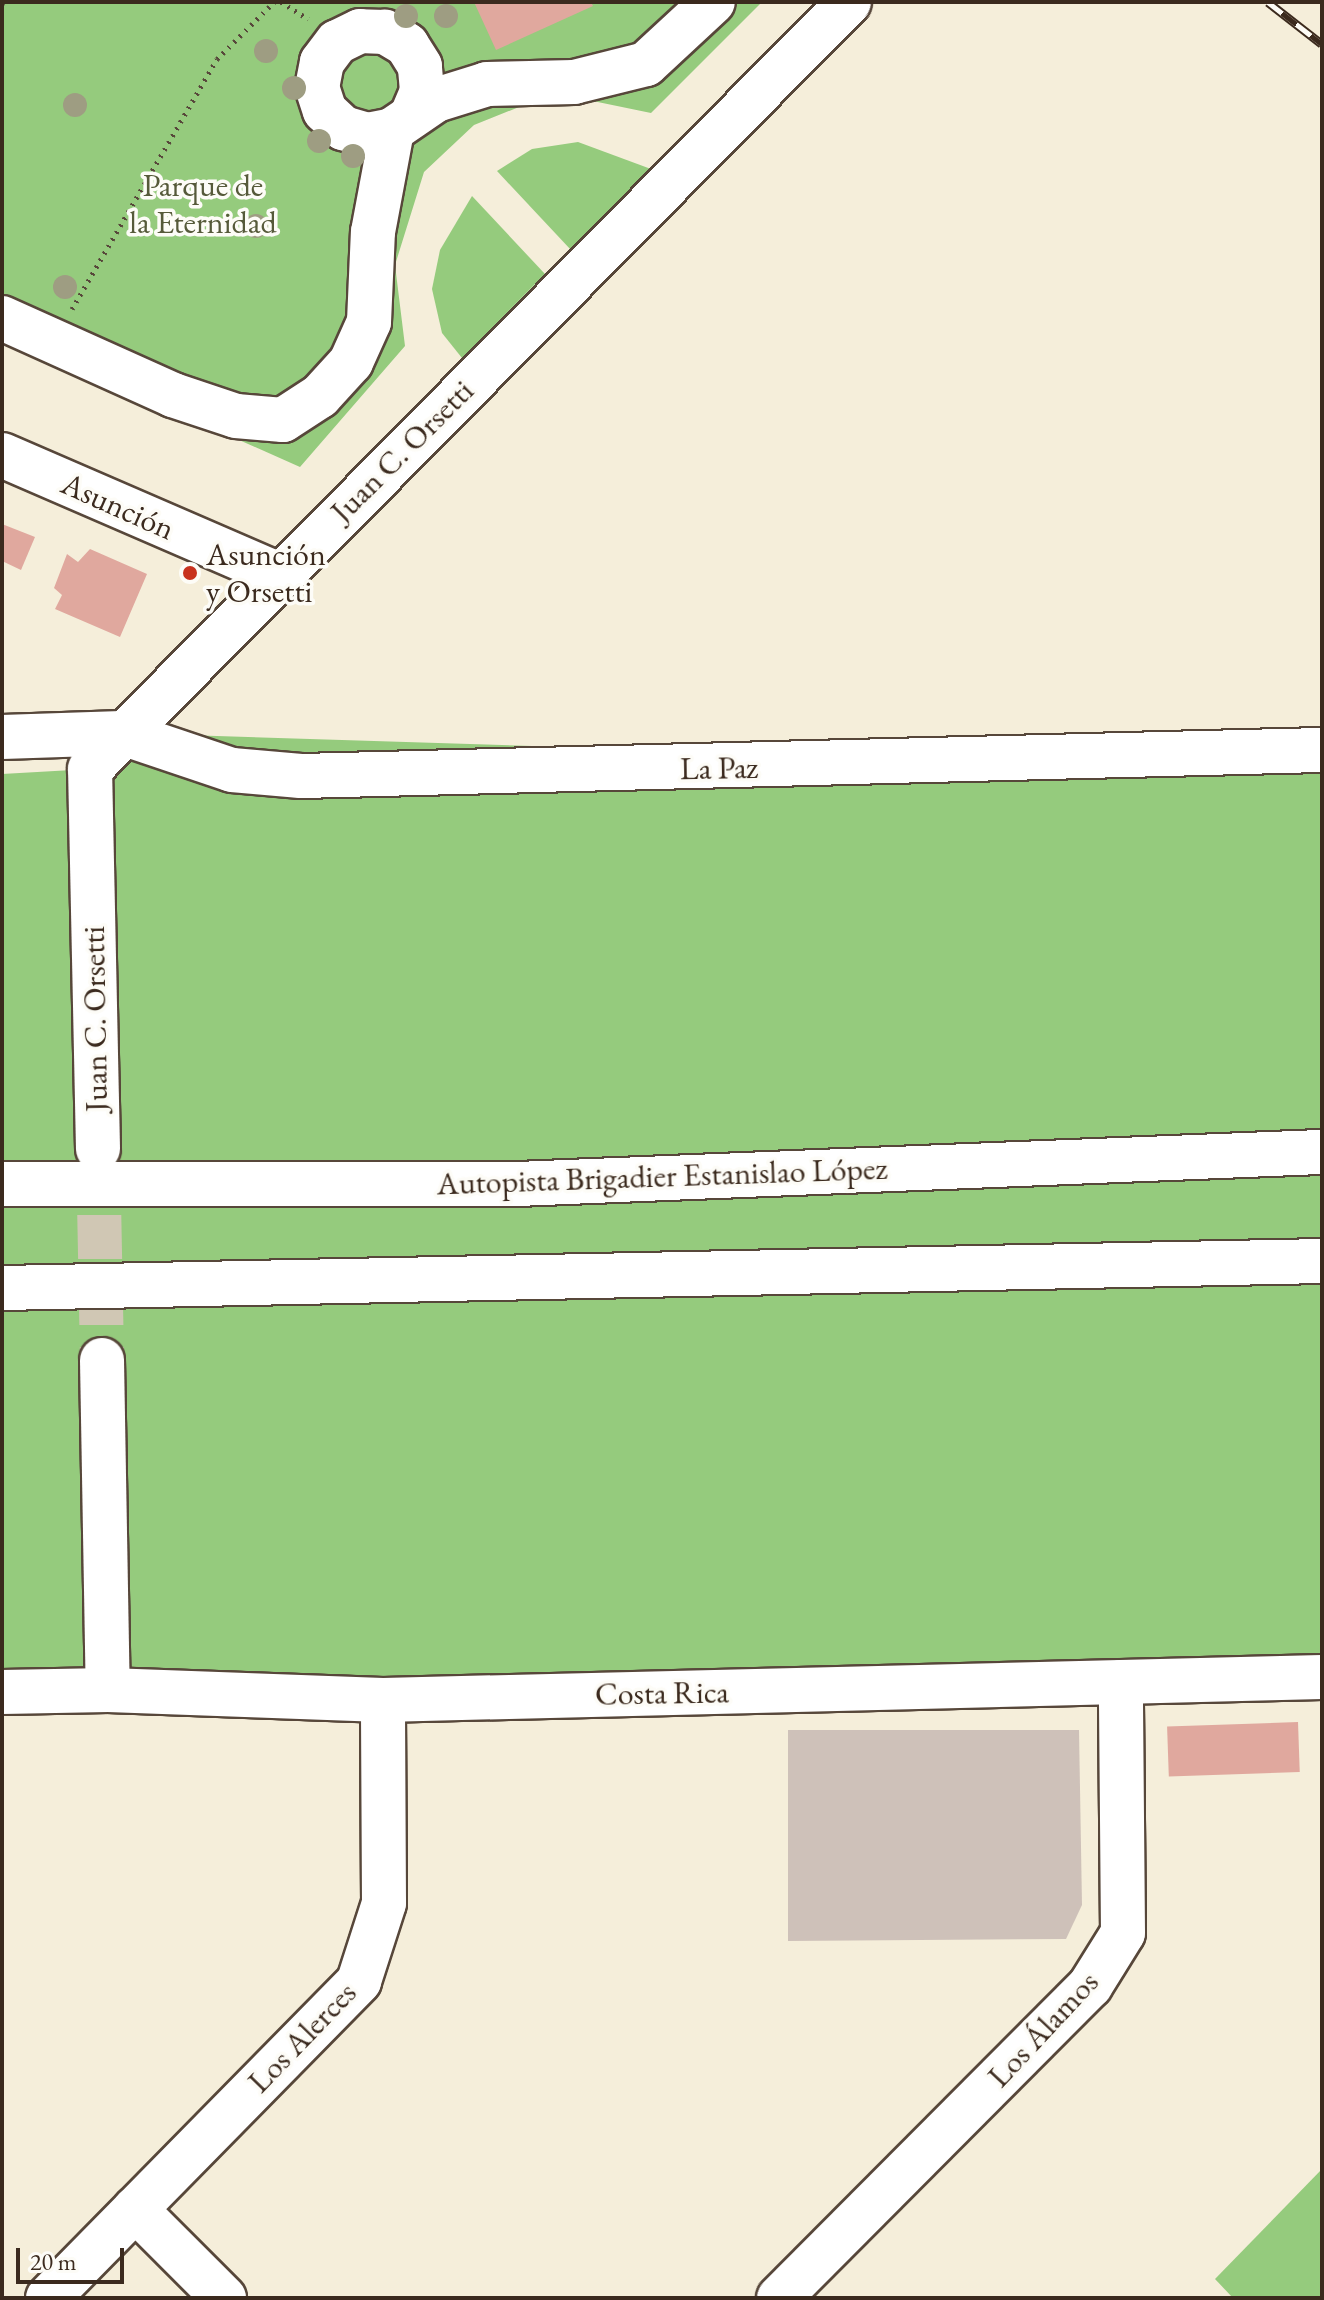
<!DOCTYPE html>
<meta charset="utf-8">
<style>
body{margin:0}
#map{position:relative;width:1324px;height:2300px;overflow:hidden;background:#f5eeda;font-family:"EB Garamond",serif}
div>[style]{position:absolute}
.industrial>*{inset:0;background:#cec1b9}
.green>*{inset:0;background:#95cb7d}
.building>*{inset:0;background:#e0a89e;transform-origin:0 0}
.minor-tunnel>*{height:44px;margin-top:-22px;transform-origin:0;background:repeating-linear-gradient(90deg,#d0c7b4 0 44px,transparent 0 66px)}
.path>*{height:5px;margin-top:-2.5px;transform-origin:0;background:repeating-linear-gradient(90deg,#57473a 0 2px,transparent 0 8px)}
.roads{filter:drop-shadow(2px 0 #57473a) drop-shadow(-2px 0 #57473a) drop-shadow(0 2px #57473a) drop-shadow(0 -2px #57473a)}
.minor>*{height:44px;margin:-22px;padding:0 22px;transform-origin:22px;border-radius:22px;background:#fff}
.highway>*{height:44px;margin:-22px;padding:0 22px;transform-origin:22px;border-radius:22px;background:#fff}
.rail>*{height:9px;margin-top:-4.5px;transform-origin:0;background:repeating-linear-gradient(90deg,#fdfcf7 0 18px,#3b2a1e 0 36px);box-sizing:border-box;border-block:2px solid #3b2a1e}
.trees>*{width:24px;height:24px;margin:-12px;border-radius:50%;background:#9e9d82}
.dots>*{width:22px;height:22px;translate:-50% -50%;box-sizing:border-box;border:4px solid #fdfcf7;border-radius:50%}
span{translate:-50% -50%;white-space:nowrap;text-align:center;line-height:1.15;-webkit-text-stroke:7px #fdfcf7;paint-order:stroke}
.park-label{font-size:32px;color:#565a3a}
.street-label{font-size:32px;color:#3b2a1e}
.poi-label{font-size:32px;color:#3b2a1e}
.left{translate:0 -50%;text-align:left}
.frame{position:absolute;inset:0;border:4px solid #3b2a1e;pointer-events:none}
.scale{position:absolute;left:16px;top:2248px;width:108px;height:36px;box-sizing:border-box;border:4px solid #3b2a1e;border-top:0;padding-left:10px;font-size:24px;line-height:28px;white-space:nowrap;color:#3b2a1e;-webkit-text-stroke:6px #fdfcf7;paint-order:stroke}
</style>
<div id="map">
<div class="industrial">
<div style="clip-path:polygon(788px 1730px,1079px 1730px,1082px 1905px,1066px 1939px,788px 1941px)"></div>
</div>
<div class="green">
<div style="clip-path:polygon(2px 2px,762px 2px,651px 113px,588px 100px,524px 105px,474px 125px,424px 172px,395px 265px,405px 346px,300px 467px,2px 335px)"></div>
<div style="clip-path:polygon(578px 142px,651px 169px,571px 250px,497px 171px,532px 149px)"></div>
<div style="clip-path:polygon(472px 196px,545px 274px,462px 358px,442px 333px,432px 289px,440px 250px)"></div>
<div style="clip-path:polygon(122px 733px,1322px 771px,1322px 1677px,2px 1692px,2px 774px,90px 769px)"></div>
<div style="clip-path:polygon(1322px 2169px,1322px 2298px,1233px 2298px,1215px 2279px)"></div>
</div>
<div class="building">
<div style="clip-path:polygon(474px 2px,591px 2px,593px 6px,496px 50px)"></div>
<div style="clip-path:polygon(2px 524px,35px 537px,21px 570px,2px 561px)"></div>
<div style="clip-path:polygon(90px 549px,147px 574px,120px 637px,55px 609px,62px 595px,54px 588px,67px 554px,78px 562px)"></div>
<div style="left:1298px;top:1722px;width:50px;height:131px;rotate:88deg"></div>
</div>
<div class="minor-tunnel">
<div style="left:98px;top:1149px;width:211px;rotate:88.9deg"></div>
</div>
<div class="path">
<div style="left:281px;top:2px;width:32px;rotate:32deg"></div>
<div style="left:2px;top:4px;width:2px;rotate:-63deg"></div>
<div style="left:72px;top:309px;width:289px;rotate:-59.9deg"></div>
<div style="left:217px;top:59px;width:81px;rotate:-45deg"></div>
</div>
<div class="roads">
<div class="minor">
<div style="left:412px;top:115px;width:26px;rotate:-67deg"></div>
<div style="left:422px;top:91px;width:25px;rotate:-95deg"></div>
<div style="left:420px;top:66px;width:25px;rotate:-122deg"></div>
<div style="left:407px;top:45px;width:26px;rotate:-149deg"></div>
<div style="left:385px;top:32px;width:25px;rotate:-178deg"></div>
<div style="left:360px;top:31px;width:25px;rotate:154deg"></div>
<div style="left:337px;top:42px;width:25px;rotate:127deg"></div>
<div style="left:322px;top:62px;width:25px;rotate:101deg"></div>
<div style="left:317px;top:87px;width:25px;rotate:72deg"></div>
<div style="left:325px;top:111px;width:25px;rotate:43deg"></div>
<div style="left:343px;top:128px;width:25px;rotate:16deg"></div>
<div style="left:367px;top:135px;width:25px;rotate:-11deg"></div>
<div style="left:392px;top:130px;width:53px;rotate:-34.3deg"></div>
<div style="left:436px;top:100px;width:53px;rotate:-17.4deg"></div>
<div style="left:487px;top:84px;width:87px;rotate:-1.3deg"></div>
<div style="left:574px;top:82px;width:74px;rotate:-14deg"></div>
<div style="left:646px;top:64px;width:91px;rotate:-42.8deg"></div>
<div style="left:2px;top:318px;width:188px;rotate:24.2deg"></div>
<div style="left:173px;top:395px;width:66px;rotate:18.4deg"></div>
<div style="left:236px;top:416px;width:47px;rotate:4.9deg"></div>
<div style="left:283px;top:420px;width:44px;rotate:-33deg"></div>
<div style="left:320px;top:396px;width:46px;rotate:-47.6deg"></div>
<div style="left:351px;top:362px;width:44px;rotate:-65.8deg"></div>
<div style="left:369px;top:322px;width:90px;rotate:-87.5deg"></div>
<div style="left:373px;top:232px;width:104px;rotate:-79.4deg"></div>
<div style="left:2px;top:455px;width:302px;rotate:23.4deg"></div>
<div style="left:2px;top:737px;width:120px;rotate:-1.9deg"></div>
<div style="left:122px;top:733px;width:116px;rotate:18.6deg"></div>
<div style="left:232px;top:770px;width:69px;rotate:5deg"></div>
<div style="left:301px;top:776px;width:1021px;rotate:-1.46deg"></div>
<div style="left:98px;top:1149px;width:380px;rotate:-91.2deg"></div>
<div style="left:90px;top:769px;width:1079px;rotate:-45.3deg"></div>
<div style="left:102px;top:1360px;width:330px;rotate:89deg"></div>
<div style="left:2px;top:1692px;width:106px;rotate:-1.1deg"></div>
<div style="left:108px;top:1690px;width:275px;rotate:2.1deg"></div>
<div style="left:383px;top:1700px;width:939px;rotate:-1.4deg"></div>
<div style="left:135px;top:2209px;width:126px;rotate:45deg"></div>
<div style="left:48px;top:2298px;width:444px;rotate:-45.5deg"></div>
<div style="left:359px;top:1981px;width:82px;rotate:-72.2deg"></div>
<div style="left:384px;top:1903px;width:203px;rotate:-90.3deg"></div>
<div style="left:779px;top:2298px;width:441px;rotate:-45.1deg"></div>
<div style="left:1090px;top:1986px;width:62px;rotate:-58.1deg"></div>
<div style="left:1123px;top:1933px;width:251px;rotate:-90.5deg"></div>
</div>
<div class="highway">
<div style="left:2px;top:1184px;width:515px"></div>
<div style="left:517px;top:1184px;width:806px;rotate:-2.28deg"></div>
<div style="left:2px;top:1288px;width:1320px;rotate:-1.17deg"></div>
</div>
</div>
<div class="rail">
<div style="left:1268px;top:2px;width:68px;rotate:37.9deg"></div>
</div>
<div class="trees">
<div style="left:406px;top:16px"></div>
<div style="left:446px;top:16px"></div>
<div style="left:266px;top:51px"></div>
<div style="left:294px;top:88px"></div>
<div style="left:75px;top:105px"></div>
<div style="left:319px;top:141px"></div>
<div style="left:353px;top:156px"></div>
<div style="left:256px;top:226px"></div>
<div style="left:65px;top:287px"></div>
</div>
<div class="dots">
<div style="left:190px;top:573px;background:#c8321e"></div>
</div>
<div class="park-label">
<span style="left:203px;top:204px">Parque de<br>la Eternidad</span>
</div>
<div class="street-label">
<span style="left:402px;top:451px;rotate:-45deg">Juan C. Orsetti</span>
<span style="left:118px;top:506px;rotate:24deg">Asunción</span>
<span style="left:719px;top:768px;rotate:-1deg">La Paz</span>
<span style="left:95px;top:1019px;rotate:-91deg">Juan C. Orsetti</span>
<span style="left:662px;top:1176px;rotate:-2deg">Autopista Brigadier Estanislao López</span>
<span style="left:662px;top:1693px;rotate:-1deg">Costa Rica</span>
<span style="left:1043px;top:2029px;rotate:-47deg">Los Álamos</span>
<span style="left:302px;top:2037px;rotate:-46deg">Los Alerces</span>
</div>
<div class="poi-label">
<span class="left" style="left:206px;top:573px">Asunción<br>y Orsetti</span>
</div>
<div class="frame"></div>
<div class="scale">20 m</div>
</div>
